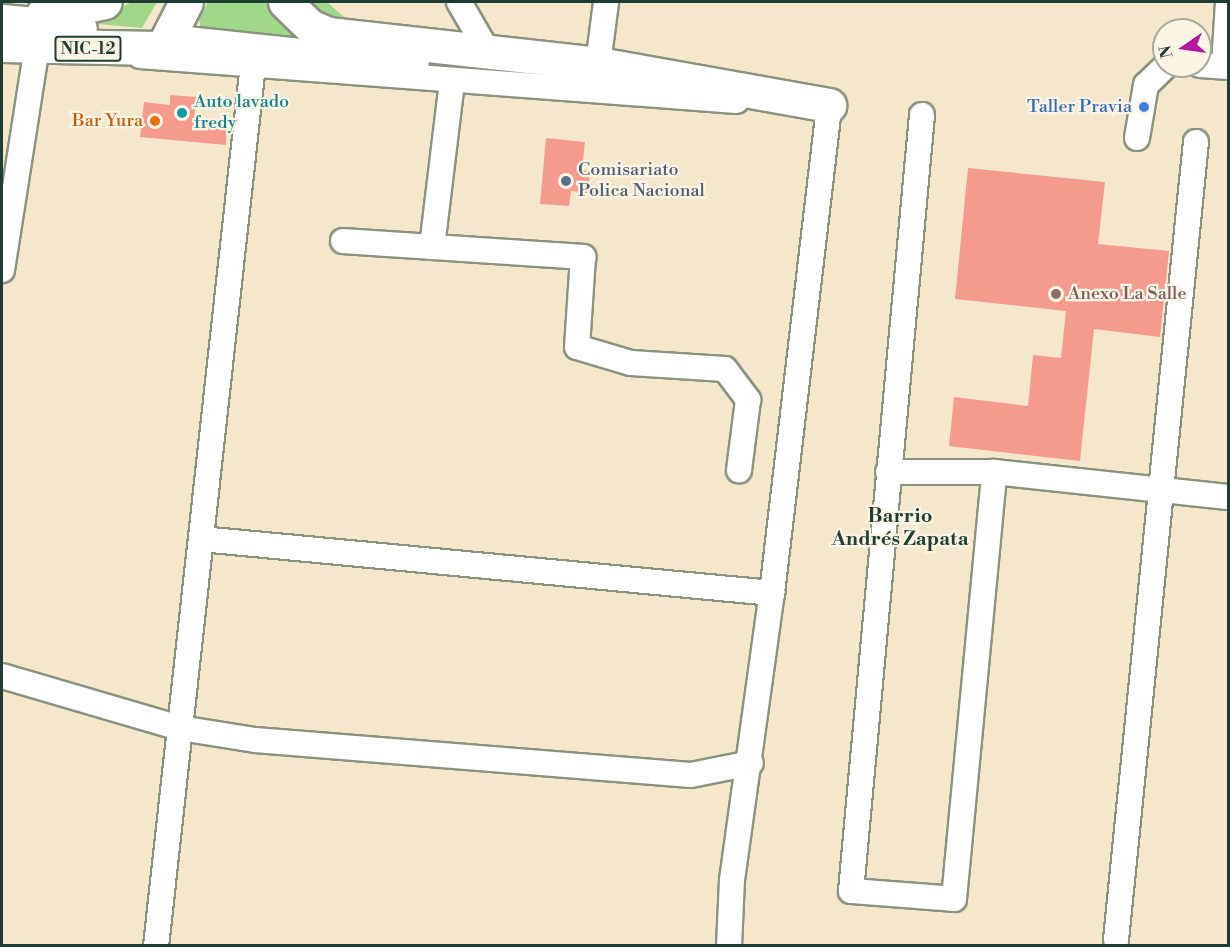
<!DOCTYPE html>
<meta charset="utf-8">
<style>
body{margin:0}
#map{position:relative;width:1230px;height:947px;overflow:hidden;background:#f4e7cc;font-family:"Libre Bodoni",serif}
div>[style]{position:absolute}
.green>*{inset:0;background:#a1d788}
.building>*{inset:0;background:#f49b8e}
.roads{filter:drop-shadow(2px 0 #8a9280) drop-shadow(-2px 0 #8a9280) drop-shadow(0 2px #8a9280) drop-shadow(0 -2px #8a9280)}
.minor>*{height:24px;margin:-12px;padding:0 12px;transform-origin:12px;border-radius:12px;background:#fff}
.highway>*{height:33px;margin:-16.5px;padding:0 16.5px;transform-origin:16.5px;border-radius:16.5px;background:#fff}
.dots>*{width:16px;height:16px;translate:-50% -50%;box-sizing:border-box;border:3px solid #fcf5e5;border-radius:50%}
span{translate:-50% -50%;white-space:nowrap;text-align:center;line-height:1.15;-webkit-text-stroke:4.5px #fcf5e5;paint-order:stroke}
.shield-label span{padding:2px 4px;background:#fcf5e5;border:2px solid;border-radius:4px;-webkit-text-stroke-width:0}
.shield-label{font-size:16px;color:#1f3d34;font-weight:700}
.culture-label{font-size:18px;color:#0d838f}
.left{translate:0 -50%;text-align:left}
.shop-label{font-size:18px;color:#366cbe}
.right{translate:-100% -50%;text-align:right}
.food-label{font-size:18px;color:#c56008}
.service-label{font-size:18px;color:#4e5e75}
.education-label{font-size:18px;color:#785e54}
.neighbourhood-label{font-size:20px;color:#1f3d34;font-weight:700}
.frame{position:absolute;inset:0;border:3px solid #1f3d34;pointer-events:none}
.north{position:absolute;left:1152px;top:18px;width:60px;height:60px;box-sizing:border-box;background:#fcf5e5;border:2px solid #a4ab9e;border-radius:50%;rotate:257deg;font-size:16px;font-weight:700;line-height:24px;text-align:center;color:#1f3d34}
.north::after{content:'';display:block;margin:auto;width:21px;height:27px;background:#b5179e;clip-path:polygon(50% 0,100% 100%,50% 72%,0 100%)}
</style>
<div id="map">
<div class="green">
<div style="clip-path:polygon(132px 2px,157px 2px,142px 28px,87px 23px)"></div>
<div style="clip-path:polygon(208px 2px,273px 2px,315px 41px,201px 29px,199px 20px)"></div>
<div style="clip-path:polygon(309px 2px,327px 2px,352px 24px,327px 18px)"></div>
</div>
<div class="building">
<div style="clip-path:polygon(170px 95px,196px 97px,194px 121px,227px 124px,226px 145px,140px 137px,144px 102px,170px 105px)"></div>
<div style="clip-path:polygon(546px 138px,585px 142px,582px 170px,590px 171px,588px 193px,571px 191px,569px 206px,540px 204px)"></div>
<div style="clip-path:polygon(968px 168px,1105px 182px,1098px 244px,1169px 251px,1160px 337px,1094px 329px,1080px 461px,949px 446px,954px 397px,1028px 406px,1033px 355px,1061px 358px,1066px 311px,955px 299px)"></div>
</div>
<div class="roads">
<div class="minor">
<div style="left:459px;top:2px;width:58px;rotate:59.9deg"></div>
<div style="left:168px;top:37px;width:250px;rotate:6deg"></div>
<div style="left:140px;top:56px;width:598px;rotate:4.32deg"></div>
<div style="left:598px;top:64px;width:63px;rotate:-82.6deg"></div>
<div style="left:1200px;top:65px;width:28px;rotate:4deg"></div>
<div style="left:1224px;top:66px;width:64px;rotate:-86.4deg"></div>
<div style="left:922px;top:115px;width:779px;rotate:95.23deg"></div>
<div style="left:851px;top:891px;width:103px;rotate:4.4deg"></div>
<div style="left:954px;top:899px;width:429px;rotate:-84.6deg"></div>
<div style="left:1137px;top:138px;width:54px;rotate:-80.4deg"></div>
<div style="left:1146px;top:85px;width:28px;rotate:-44deg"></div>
<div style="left:343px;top:241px;width:241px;rotate:3.8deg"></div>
<div style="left:583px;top:257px;width:90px;rotate:93.8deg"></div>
<div style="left:577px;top:347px;width:56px;rotate:16.5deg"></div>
<div style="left:631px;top:363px;width:94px;rotate:3.7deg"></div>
<div style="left:725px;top:369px;width:39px;rotate:53deg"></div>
<div style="left:748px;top:400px;width:71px;rotate:97.3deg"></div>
<div style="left:432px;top:247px;width:167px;rotate:-83.1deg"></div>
<div style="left:2px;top:270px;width:226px;rotate:-81.1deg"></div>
<div style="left:888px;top:472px;width:106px"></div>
<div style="left:994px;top:472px;width:235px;rotate:6.1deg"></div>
<div style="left:201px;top:539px;width:574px;rotate:5.4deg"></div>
<div style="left:2px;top:676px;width:185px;rotate:16.3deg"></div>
<div style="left:180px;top:728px;width:76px;rotate:9.1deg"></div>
<div style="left:255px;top:740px;width:437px;rotate:4.6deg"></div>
<div style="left:691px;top:775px;width:61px;rotate:-11.3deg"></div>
<div style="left:1116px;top:940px;width:802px;rotate:-84.28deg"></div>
<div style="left:156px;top:946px;width:886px;rotate:-83.72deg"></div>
<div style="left:729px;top:946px;width:66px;rotate:-87.4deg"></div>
<div style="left:732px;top:880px;width:290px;rotate:-82.1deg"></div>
<div style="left:772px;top:593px;width:491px;rotate:-83.3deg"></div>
</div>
<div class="highway">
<div style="left:285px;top:2px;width:35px;rotate:44deg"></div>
<div style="left:310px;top:26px;width:20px;rotate:24deg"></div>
<div style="left:328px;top:34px;width:272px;rotate:6.3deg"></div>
<div style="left:598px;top:64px;width:235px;rotate:10.1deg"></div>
<div style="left:42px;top:15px;width:64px;rotate:-11.7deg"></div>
<div style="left:2px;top:21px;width:78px;rotate:5.1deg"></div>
<div style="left:2px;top:45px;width:156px;rotate:1.1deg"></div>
<div style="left:158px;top:48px;width:9px;rotate:-36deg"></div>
<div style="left:165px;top:43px;width:46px;rotate:-62.9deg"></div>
</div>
</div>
<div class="dots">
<div style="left:1144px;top:107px;background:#3f7fe0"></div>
<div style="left:182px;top:113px;background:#0f9aa8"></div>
<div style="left:155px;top:121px;background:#e8710a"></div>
<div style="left:566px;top:181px;background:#5c6f8a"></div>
<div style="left:1056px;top:294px;background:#8d6e63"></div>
</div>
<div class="shield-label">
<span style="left:88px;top:49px">NIC-12</span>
</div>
<div class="culture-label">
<span class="left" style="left:194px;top:113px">Auto lavado<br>fredy</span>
</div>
<div class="shop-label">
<span class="right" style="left:1132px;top:107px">Taller Pravia</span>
</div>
<div class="food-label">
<span class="right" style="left:143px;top:121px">Bar Yura</span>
</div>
<div class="service-label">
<span class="left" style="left:578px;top:181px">Comisariato<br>Polica Nacional</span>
</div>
<div class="education-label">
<span class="left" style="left:1068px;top:294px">Anexo La Salle</span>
</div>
<div class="neighbourhood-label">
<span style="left:900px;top:528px">Barrio<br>Andrés Zapata</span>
</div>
<div class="frame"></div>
<div class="north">N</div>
</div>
